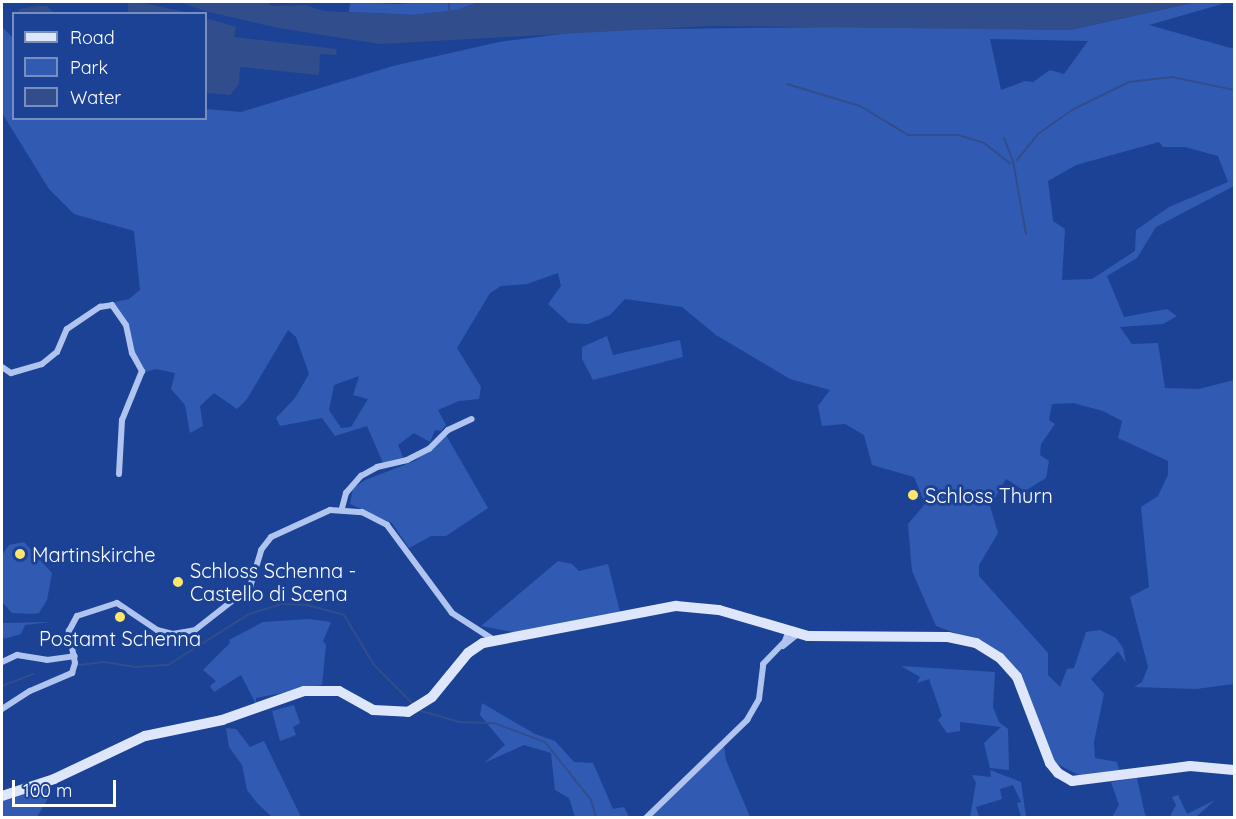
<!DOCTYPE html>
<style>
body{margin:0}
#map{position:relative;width:1236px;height:819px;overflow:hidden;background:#1c4295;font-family:Quicksand,sans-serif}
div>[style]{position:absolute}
.green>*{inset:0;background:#315bb3}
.water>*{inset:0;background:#314d8b}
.stream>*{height:2px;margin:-1px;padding:0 1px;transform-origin:1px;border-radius:1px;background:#314d8b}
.street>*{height:6px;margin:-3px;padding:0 3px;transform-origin:3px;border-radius:3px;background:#afc4ef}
.secondary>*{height:10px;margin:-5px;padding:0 5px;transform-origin:5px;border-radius:5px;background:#dde6fb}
.dots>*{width:16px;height:16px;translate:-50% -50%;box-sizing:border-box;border:3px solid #1c4295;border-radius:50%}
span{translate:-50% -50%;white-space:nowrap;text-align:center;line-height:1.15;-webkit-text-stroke:6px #1c4295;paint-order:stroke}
.poi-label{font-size:20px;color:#fff}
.left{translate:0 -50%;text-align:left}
.frame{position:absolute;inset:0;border:3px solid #fff;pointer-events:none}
.legend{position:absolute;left:12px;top:12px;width:195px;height:108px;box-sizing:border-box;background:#1c4295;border:2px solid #778ebf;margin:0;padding:8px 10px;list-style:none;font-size:18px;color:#fff}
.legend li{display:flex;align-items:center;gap:12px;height:30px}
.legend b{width:30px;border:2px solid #778ebf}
.scale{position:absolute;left:12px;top:780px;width:104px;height:27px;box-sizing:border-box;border:3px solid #fff;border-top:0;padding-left:8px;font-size:18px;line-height:21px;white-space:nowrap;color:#fff;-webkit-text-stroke:4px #1c4295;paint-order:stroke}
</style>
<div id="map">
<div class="green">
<div style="clip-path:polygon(350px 2px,395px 4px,433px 2px,530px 2px,479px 2px,457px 10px,414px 15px,349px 12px)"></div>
<div style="clip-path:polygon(evenodd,1197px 2px,1229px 2px,1149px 25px,1234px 49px,1234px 186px,1156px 227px,1137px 258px,1107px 276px,1124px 317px,1167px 309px,1177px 316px,1163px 324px,1120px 327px,1132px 344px,1158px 343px,1165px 388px,1199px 389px,1234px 380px,1234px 684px,1196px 689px,1134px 687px,1142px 682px,1148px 667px,1130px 597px,1149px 587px,1141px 507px,1158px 496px,1168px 475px,1168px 461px,1118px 438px,1122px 421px,1103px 411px,1073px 403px,1052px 404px,1049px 420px,1055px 424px,1041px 444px,1040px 455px,1049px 461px,1046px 478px,1025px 491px,1006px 479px,990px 506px,998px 533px,979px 565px,979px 576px,1048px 653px,1048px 675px,1060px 687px,1067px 669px,1074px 668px,1086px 632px,1100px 630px,1116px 638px,1123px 648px,1126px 663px,1118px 651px,1091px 679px,1104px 694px,1094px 742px,1095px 758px,1117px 762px,1120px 772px,1081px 776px,1055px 763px,1033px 706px,986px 644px,936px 626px,912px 571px,908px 524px,925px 504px,914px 477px,872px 465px,864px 435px,845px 424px,822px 426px,818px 406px,830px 390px,790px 379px,716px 335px,682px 307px,625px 299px,610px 315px,588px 324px,569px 323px,548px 304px,561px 286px,558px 273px,527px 284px,501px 286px,490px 293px,457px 348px,481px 387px,479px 399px,459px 401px,438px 410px,446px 425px,441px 431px,435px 430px,430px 442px,414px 433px,398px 445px,403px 457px,383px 463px,367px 426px,335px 436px,322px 418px,280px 426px,276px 418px,295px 398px,309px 374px,296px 337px,288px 330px,247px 399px,237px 409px,214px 393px,200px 406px,203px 426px,190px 433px,185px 405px,171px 389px,175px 373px,156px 369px,141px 373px,126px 325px,107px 304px,129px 299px,140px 290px,134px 231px,74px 214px,49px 189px,2px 113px,2px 27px,13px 38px,14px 118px,206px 118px,206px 109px,241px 112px,393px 66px,499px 42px,594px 30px,911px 26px,1070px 30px,1197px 2px,990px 39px,1088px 41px,1064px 74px,1050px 70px,1033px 82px,1025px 81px,1001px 90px,990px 39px,1197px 2px,1159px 142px,1163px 147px,1185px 147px,1218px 156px,1228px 182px,1169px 207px,1136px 230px,1135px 251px,1092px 279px,1062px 280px,1065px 229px,1053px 221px,1048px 181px,1076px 165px,1159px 142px,1197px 2px,359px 376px,353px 395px,368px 399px,351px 427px,341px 428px,329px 410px,334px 385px,359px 376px)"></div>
<div style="clip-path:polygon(607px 336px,613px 355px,680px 340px,683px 357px,593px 380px,582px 359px,582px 347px)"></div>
<div style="clip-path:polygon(446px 435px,488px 508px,446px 536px,431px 536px,409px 548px,392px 523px,350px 504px,353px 489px,365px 480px,415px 461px)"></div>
<div style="clip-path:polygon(24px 542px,52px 573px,47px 600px,39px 613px,33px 614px,12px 613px,2px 602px,2px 555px,9px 545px)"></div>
<div style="clip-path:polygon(558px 561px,572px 564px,579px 571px,608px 564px,620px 612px,518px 633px,481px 626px)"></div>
<div style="clip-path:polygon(309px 619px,331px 622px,323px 641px,326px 645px,322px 685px,256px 698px,256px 704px,241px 675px,214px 692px,210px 686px,216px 681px,203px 670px,230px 643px,229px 640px,263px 622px)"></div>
<div style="clip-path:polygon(51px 622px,25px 625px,21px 634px,4px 639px,2px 634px,2px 623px)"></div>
<div style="clip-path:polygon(901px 666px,995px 672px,993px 707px,999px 722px,1008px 729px,1009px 770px,990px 768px,984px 743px,1001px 727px,960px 722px,960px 731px,947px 733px,938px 720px,942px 716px,929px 679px,917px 683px,920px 677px)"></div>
<div style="clip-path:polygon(482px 703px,535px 734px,555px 741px,574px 762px,593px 763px,613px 809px,624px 807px,629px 817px,575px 817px,569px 798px,555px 790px,551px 753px,524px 745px,484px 763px,505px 745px,480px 715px)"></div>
<div style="clip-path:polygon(294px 705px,300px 723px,293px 727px,296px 735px,280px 741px,272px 711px)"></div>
<div style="clip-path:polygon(226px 728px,236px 729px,250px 747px,264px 741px,301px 817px,272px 817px,258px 804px,247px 790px,242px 765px,229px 747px)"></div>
<div style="clip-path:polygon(724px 746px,726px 760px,750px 817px,646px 818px)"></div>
<div style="clip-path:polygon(990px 770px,1021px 782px,1026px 817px,1021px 817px,1017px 803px,1021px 802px,1013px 785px,1000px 789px,1002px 799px,976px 807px,979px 817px,970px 817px,976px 783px,972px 775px,991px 777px)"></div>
<div style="clip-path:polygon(1137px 778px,1145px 815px,1149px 817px,1112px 817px,1119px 805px,1111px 782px)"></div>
<div style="clip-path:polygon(47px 788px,50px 795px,37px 817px,2px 818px,2px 801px)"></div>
<div style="clip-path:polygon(1178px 795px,1187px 814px,1215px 800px,1196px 817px,1169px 818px,1176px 805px,1172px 797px)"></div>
</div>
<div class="water">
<div style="clip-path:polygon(128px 2px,138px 2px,190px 13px,128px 13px)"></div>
<div style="clip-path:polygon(180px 2px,267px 2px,271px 6px,305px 5px,324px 11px,414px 15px,457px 10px,479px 2px,1197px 2px,1070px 30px,708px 26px,380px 44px,278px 28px,205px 11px)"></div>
<div style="clip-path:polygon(38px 6px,47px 6px,54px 13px,19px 13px,19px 9px)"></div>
<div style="clip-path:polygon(206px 18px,236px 27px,234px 37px,337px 49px,336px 55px,320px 54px,319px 75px,240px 67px,239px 84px,230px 95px,206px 93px)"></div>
</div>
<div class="stream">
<div style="left:449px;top:2px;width:12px;rotate:90deg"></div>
<div style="left:787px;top:84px;width:76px;rotate:16.8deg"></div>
<div style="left:860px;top:106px;width:56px;rotate:31.1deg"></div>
<div style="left:908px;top:135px;width:50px"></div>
<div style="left:958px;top:135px;width:27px;rotate:17deg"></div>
<div style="left:984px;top:143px;width:33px;rotate:38deg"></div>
<div style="left:1004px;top:138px;width:25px;rotate:69deg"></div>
<div style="left:1013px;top:161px;width:74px;rotate:79.9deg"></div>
<div style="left:1017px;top:160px;width:33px;rotate:-51deg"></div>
<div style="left:1038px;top:134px;width:42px;rotate:-35.2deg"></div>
<div style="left:1072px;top:110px;width:64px;rotate:-26.2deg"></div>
<div style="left:1129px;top:82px;width:43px;rotate:-6.6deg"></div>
<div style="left:1172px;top:77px;width:63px;rotate:11.8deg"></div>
<div style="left:79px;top:665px;width:25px;rotate:-7deg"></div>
<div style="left:104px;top:662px;width:32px;rotate:9deg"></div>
<div style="left:136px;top:667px;width:32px;rotate:-4deg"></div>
<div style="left:168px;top:665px;width:96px;rotate:-32.2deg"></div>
<div style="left:249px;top:614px;width:34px;rotate:-17deg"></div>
<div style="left:282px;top:604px;width:25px;rotate:2deg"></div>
<div style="left:307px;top:605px;width:38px;rotate:15deg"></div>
<div style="left:344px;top:615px;width:58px;rotate:59deg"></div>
<div style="left:374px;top:665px;width:57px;rotate:45deg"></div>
<div style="left:2px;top:686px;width:34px;rotate:-21deg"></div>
<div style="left:418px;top:710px;width:43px;rotate:16.3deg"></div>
<div style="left:459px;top:722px;width:35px;rotate:2deg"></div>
<div style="left:494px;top:723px;width:54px;rotate:20.4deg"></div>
<div style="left:545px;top:742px;width:74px;rotate:51.6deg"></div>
<div style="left:591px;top:800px;width:19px;rotate:74deg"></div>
</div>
<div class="street">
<div style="left:2px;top:367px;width:11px;rotate:34deg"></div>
<div style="left:11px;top:373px;width:32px;rotate:-16deg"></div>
<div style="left:42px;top:364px;width:19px;rotate:-39deg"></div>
<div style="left:57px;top:352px;width:25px;rotate:-67deg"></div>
<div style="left:67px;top:329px;width:40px;rotate:-34deg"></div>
<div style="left:100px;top:307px;width:12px;rotate:-9deg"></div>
<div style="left:112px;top:305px;width:24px;rotate:55deg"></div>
<div style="left:126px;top:325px;width:29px;rotate:78deg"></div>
<div style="left:132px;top:353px;width:21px;rotate:61deg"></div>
<div style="left:142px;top:371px;width:53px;rotate:112.2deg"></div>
<div style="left:122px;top:420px;width:54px;rotate:93.2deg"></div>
<div style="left:342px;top:508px;width:16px;rotate:-75deg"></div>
<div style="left:346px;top:493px;width:23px;rotate:-49deg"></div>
<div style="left:361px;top:476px;width:18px;rotate:-29deg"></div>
<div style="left:377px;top:467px;width:31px;rotate:-13deg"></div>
<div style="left:407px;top:460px;width:25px;rotate:-27deg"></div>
<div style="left:429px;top:449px;width:27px;rotate:-45deg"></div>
<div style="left:448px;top:430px;width:26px;rotate:-25deg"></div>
<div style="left:783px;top:646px;width:21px;rotate:-39deg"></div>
<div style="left:2px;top:662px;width:17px;rotate:-25deg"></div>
<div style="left:17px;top:655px;width:30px;rotate:9deg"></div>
<div style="left:47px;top:660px;width:28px;rotate:-8deg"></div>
<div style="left:2px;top:709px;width:33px;rotate:-33deg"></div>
<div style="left:30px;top:691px;width:46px;rotate:-23.2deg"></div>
<div style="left:72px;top:673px;width:10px;rotate:-73deg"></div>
<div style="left:75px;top:663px;width:33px;rotate:-101deg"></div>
<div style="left:69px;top:631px;width:17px;rotate:-62deg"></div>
<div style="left:77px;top:616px;width:42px;rotate:-18deg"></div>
<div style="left:117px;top:603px;width:48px;rotate:34deg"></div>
<div style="left:157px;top:630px;width:16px;rotate:14deg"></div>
<div style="left:173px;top:634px;width:22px;rotate:-10deg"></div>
<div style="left:195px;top:630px;width:70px;rotate:-38deg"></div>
<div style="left:250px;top:587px;width:39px;rotate:-73deg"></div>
<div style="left:261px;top:550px;width:16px;rotate:-52deg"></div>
<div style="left:271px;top:537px;width:65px;rotate:-24.6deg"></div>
<div style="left:330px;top:510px;width:32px;rotate:4deg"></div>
<div style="left:362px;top:512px;width:28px;rotate:27deg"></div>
<div style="left:387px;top:525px;width:109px;rotate:53.5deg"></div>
<div style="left:452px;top:613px;width:46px;rotate:32.7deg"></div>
<div style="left:646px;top:818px;width:141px;rotate:-44.1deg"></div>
<div style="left:747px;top:720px;width:24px;rotate:-60deg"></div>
<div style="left:759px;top:699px;width:35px;rotate:-83deg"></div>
<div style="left:763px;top:664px;width:32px;rotate:-46deg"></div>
<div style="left:785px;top:641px;width:12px;rotate:-70deg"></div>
</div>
<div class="secondary">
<div style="left:2px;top:796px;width:55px;rotate:-18.1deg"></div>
<div style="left:54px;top:779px;width:101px;rotate:-25.3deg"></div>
<div style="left:145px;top:736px;width:79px;rotate:-11.7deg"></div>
<div style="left:222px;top:720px;width:87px;rotate:-19.5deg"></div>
<div style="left:304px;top:691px;width:35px"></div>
<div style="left:339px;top:691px;width:39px;rotate:29deg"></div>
<div style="left:373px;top:710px;width:35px;rotate:3deg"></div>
<div style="left:408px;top:712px;width:28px;rotate:-32deg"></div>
<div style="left:432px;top:697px;width:57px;rotate:-50.7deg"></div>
<div style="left:468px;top:653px;width:18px;rotate:-34deg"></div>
<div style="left:483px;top:643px;width:197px;rotate:-10.9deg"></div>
<div style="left:676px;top:606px;width:43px;rotate:5.3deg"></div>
<div style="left:719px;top:610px;width:93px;rotate:16.3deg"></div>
<div style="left:808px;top:636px;width:140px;rotate:0.4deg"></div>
<div style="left:948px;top:637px;width:29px;rotate:12deg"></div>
<div style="left:976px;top:643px;width:28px;rotate:32deg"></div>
<div style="left:1000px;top:658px;width:25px;rotate:48deg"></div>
<div style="left:1017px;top:677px;width:92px;rotate:69deg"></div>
<div style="left:1050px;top:763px;width:13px;rotate:51deg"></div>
<div style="left:1058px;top:773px;width:16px;rotate:30deg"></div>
<div style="left:1072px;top:781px;width:119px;rotate:-7.2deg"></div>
<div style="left:1190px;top:766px;width:44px;rotate:5.2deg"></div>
</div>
<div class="dots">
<div style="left:913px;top:495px;background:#ffe76e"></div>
<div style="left:20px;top:554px;background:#ffe76e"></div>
<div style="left:178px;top:582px;background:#ffe76e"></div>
<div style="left:120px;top:617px;background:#ffe76e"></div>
</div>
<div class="poi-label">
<span class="left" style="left:925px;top:495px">Schloss Thurn</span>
<span class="left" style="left:32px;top:554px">Martinskirche</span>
<span class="left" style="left:190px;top:582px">Schloss Schenna -<br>Castello di Scena</span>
<span style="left:120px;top:638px">Postamt Schenna</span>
</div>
<div class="frame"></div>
<ul class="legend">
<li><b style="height:8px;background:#dde6fb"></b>Road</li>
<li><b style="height:16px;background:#315bb3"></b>Park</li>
<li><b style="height:16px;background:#314d8b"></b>Water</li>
</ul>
<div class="scale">100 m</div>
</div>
